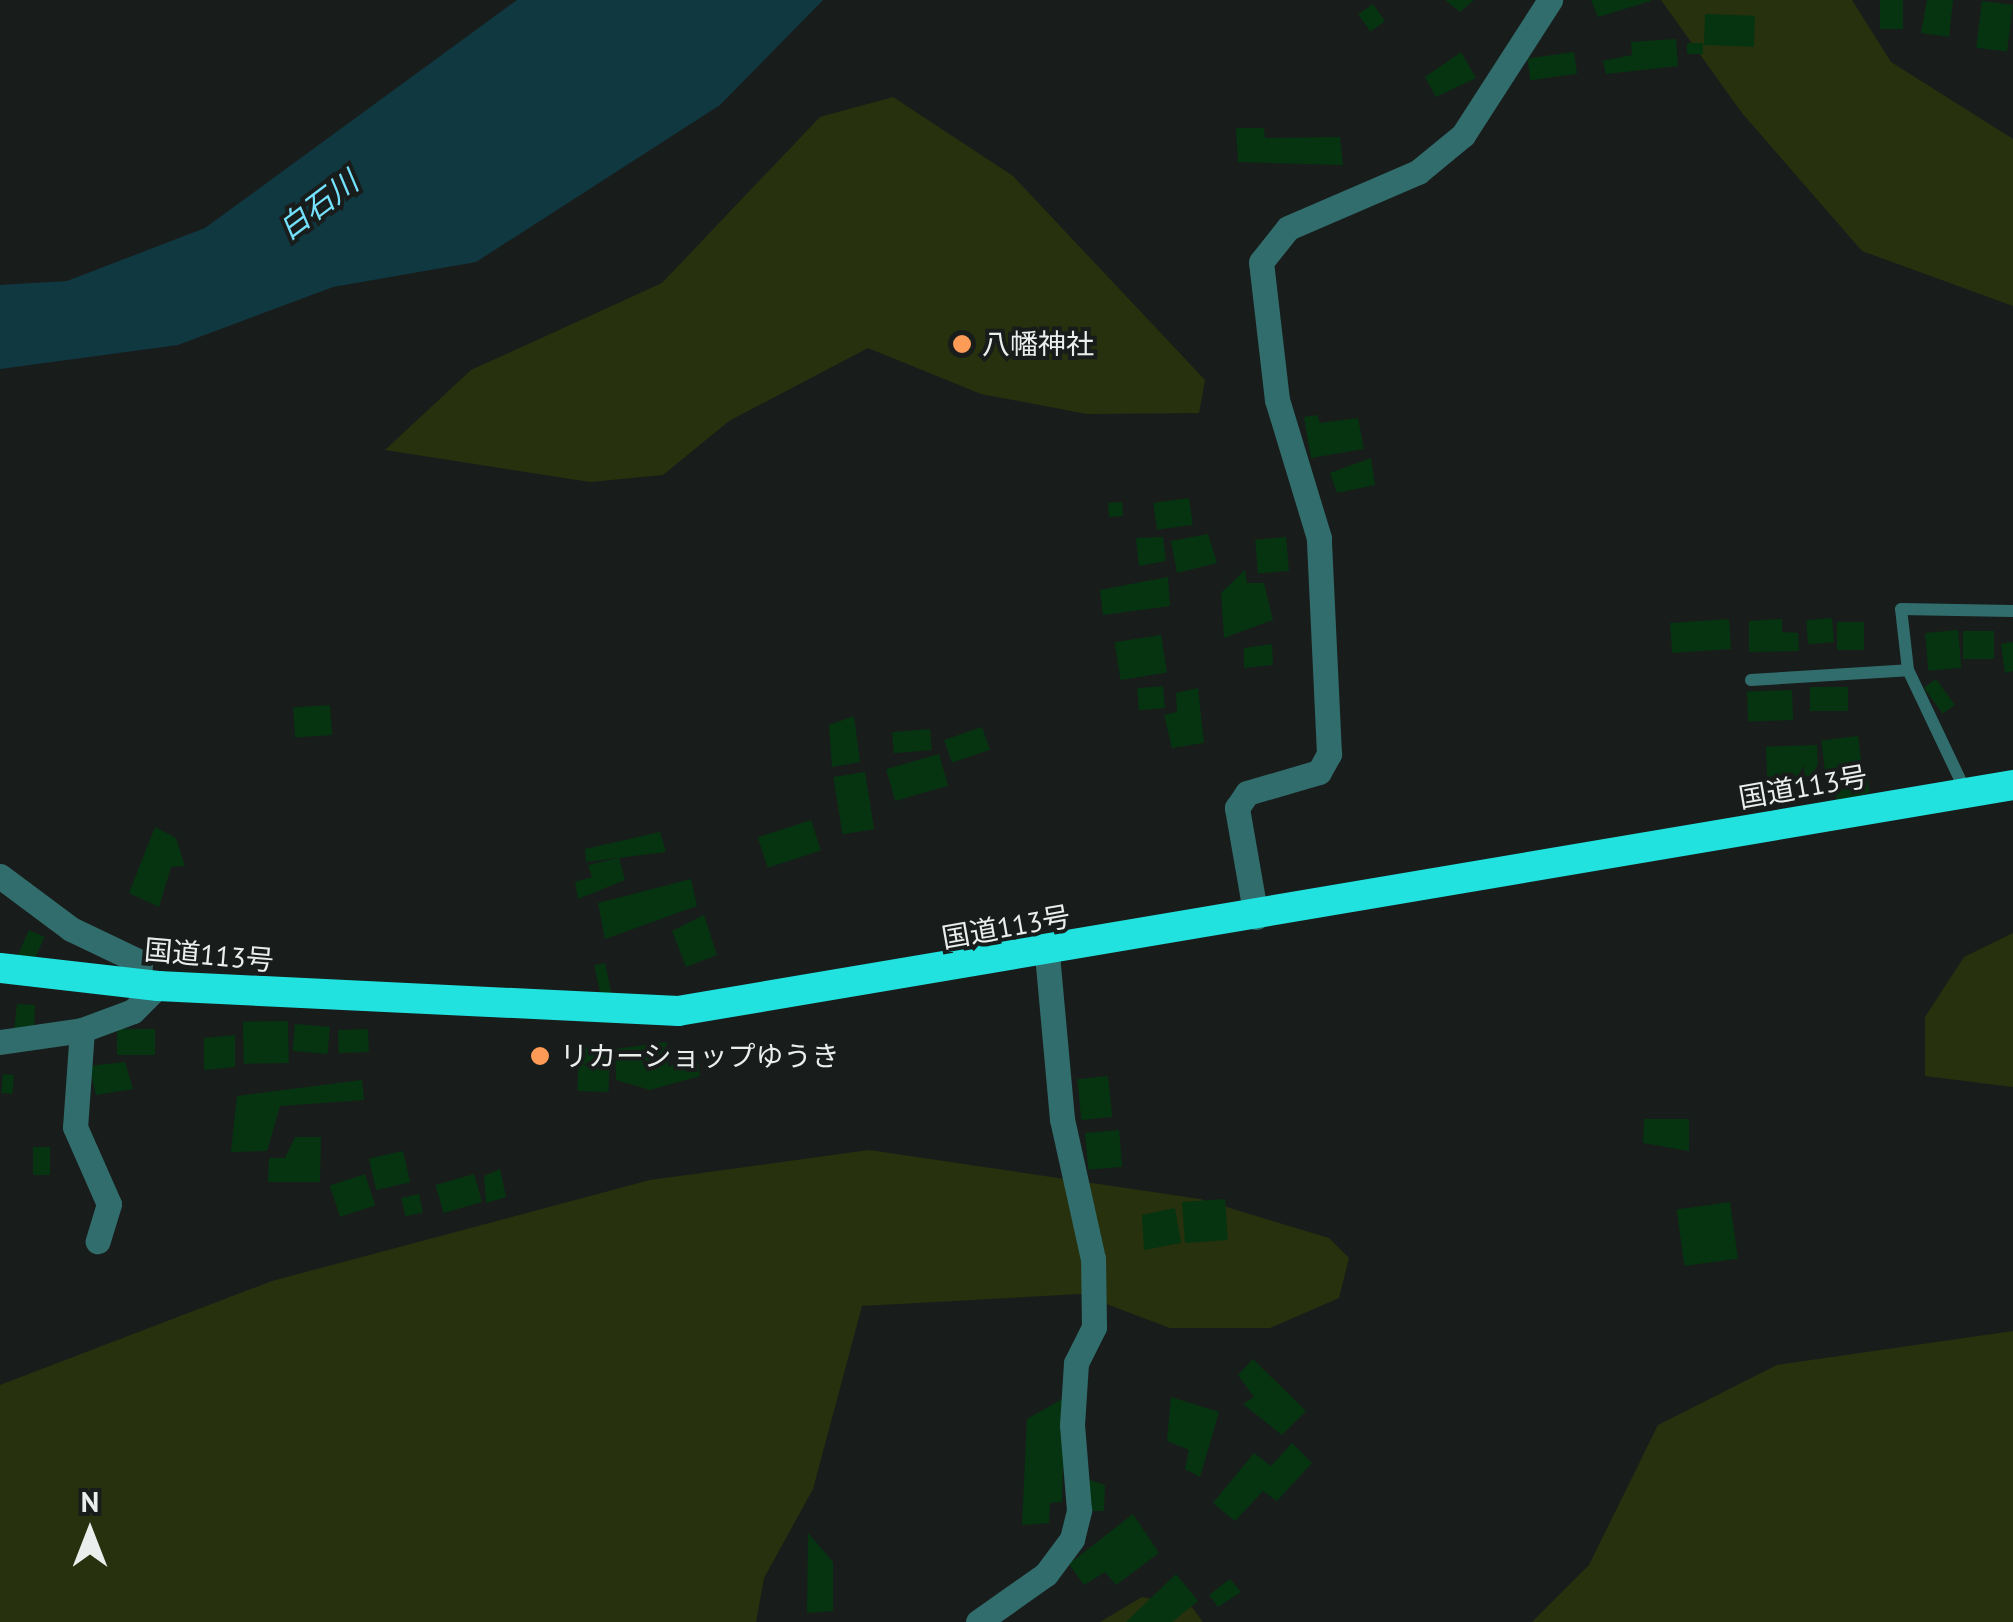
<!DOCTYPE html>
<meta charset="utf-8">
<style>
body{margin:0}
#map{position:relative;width:2013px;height:1622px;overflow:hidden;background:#181d1b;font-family:"PT Sans","Noto Sans JP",sans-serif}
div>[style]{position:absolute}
.green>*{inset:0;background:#27310d}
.water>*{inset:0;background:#103841}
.building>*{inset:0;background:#063411;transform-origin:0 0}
.lane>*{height:12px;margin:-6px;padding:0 6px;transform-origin:6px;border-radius:6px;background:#316d6c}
.street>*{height:25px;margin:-12.5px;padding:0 12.5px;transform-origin:12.5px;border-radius:12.5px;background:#316d6c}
.highway>*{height:30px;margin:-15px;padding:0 15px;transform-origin:15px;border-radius:15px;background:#21e2df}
.dots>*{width:28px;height:28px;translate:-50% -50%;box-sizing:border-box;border:5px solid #181d1b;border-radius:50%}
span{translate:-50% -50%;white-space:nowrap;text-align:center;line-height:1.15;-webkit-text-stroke:8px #181d1b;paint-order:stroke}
.poi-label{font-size:28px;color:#eaeeec}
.left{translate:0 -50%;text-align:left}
.street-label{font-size:28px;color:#eaeeec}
.water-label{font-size:30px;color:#74e1fd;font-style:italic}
.north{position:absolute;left:40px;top:1482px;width:100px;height:100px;-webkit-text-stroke:8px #181d1b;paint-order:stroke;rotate:0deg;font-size:28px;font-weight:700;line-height:40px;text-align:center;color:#eaeeec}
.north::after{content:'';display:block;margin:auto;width:35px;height:45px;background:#eaeeec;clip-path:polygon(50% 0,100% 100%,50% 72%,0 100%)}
</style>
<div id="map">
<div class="green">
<div style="clip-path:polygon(1661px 0,1852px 0,1891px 62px,2013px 139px,2013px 306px,1862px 251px,1742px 113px)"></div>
<div style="clip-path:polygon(893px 97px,1013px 176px,1205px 380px,1199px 413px,1087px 414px,981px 394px,868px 348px,729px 421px,663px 475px,590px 482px,385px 450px,471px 370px,662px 283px,820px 117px)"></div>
<div style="clip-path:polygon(2013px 933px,2013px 1087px,1925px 1076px,1925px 1017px,1964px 957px)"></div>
<div style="clip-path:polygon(869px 1150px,1200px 1199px,1329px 1238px,1349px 1258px,1339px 1298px,1270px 1328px,1170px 1328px,1080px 1294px,862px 1306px,813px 1489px,764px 1578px,756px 1622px,0 1622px,0 1385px,272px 1281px,650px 1180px)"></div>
<div style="clip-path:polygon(2013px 1331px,2013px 1622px,1532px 1622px,1589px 1565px,1658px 1425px,1777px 1365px)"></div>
<div style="clip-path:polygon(1142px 1597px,1191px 1606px,1203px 1622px,1100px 1622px)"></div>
</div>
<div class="water">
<div style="clip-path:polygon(517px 0,823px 0,720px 105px,476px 262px,333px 287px,178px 345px,0 369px,0 285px,67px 281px,205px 228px)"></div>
</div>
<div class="building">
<div style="clip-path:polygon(1445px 0,1474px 0,1460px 12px)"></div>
<div style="clip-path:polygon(1591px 0,1651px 0,1651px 1px,1598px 17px)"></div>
<div style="left:1880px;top:0;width:23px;height:29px"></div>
<div style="clip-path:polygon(1927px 0,1953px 0,1949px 37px,1921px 33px)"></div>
<div style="left:1982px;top:1px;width:31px;height:47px;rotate:7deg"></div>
<div style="left:1373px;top:4px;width:21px;height:18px;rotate:55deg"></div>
<div style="left:1705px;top:14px;width:50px;height:31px;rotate:2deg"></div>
<div style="clip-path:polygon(1676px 39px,1678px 66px,1606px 74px,1603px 61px,1632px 55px,1631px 42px)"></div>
<div style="left:1687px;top:43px;width:16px;height:11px"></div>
<div style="clip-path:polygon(1461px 52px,1476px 78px,1436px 97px,1425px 77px)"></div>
<div style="left:1574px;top:52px;width:22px;height:47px;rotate:82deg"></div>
<div style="clip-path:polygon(1236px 128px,1264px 128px,1265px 138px,1340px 137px,1343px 165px,1238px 162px)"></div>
<div style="clip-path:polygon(1317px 415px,1320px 423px,1358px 418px,1364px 449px,1311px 458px,1304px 417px)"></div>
<div style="clip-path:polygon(1371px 458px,1375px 485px,1337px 493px,1330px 473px)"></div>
<div style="left:1189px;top:498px;width:27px;height:36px;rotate:82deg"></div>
<div style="left:1122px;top:502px;width:14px;height:14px;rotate:86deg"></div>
<div style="clip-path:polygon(1208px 534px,1217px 563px,1177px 573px,1171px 541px)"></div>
<div style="clip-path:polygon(1163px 537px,1166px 561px,1139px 566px,1136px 538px)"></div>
<div style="left:1286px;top:537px;width:34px;height:31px;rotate:85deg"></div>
<div style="clip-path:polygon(1245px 570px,1247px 583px,1264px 583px,1273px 620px,1224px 638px,1221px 593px)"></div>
<div style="clip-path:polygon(1168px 577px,1170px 606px,1103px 615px,1100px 590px)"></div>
<div style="left:1832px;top:618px;width:24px;height:26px;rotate:85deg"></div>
<div style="left:1729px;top:619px;width:30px;height:59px;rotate:86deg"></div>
<div style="clip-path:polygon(1782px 619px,1782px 632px,1798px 633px,1799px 651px,1749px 652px,1749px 621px)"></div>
<div style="left:1837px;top:622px;width:27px;height:28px"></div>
<div style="left:1958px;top:630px;width:38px;height:33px;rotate:85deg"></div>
<div style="left:1963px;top:631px;width:31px;height:28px"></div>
<div style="left:1161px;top:635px;width:38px;height:47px;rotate:81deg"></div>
<div style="clip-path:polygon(2013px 642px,2013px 671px,2005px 673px,2001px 644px)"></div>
<div style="clip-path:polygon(1272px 644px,1273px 665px,1244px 668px,1244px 648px)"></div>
<div style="left:1936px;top:679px;width:32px;height:15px;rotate:54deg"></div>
<div style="left:1163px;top:686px;width:22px;height:26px;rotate:85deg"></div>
<div style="left:1848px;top:687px;width:24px;height:38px;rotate:90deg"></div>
<div style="clip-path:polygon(1198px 688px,1204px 743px,1172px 748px,1164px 715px,1177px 712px,1176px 693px)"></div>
<div style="left:1792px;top:690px;width:30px;height:45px;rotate:88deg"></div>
<div style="left:330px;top:705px;width:30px;height:37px;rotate:86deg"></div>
<div style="clip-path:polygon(854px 716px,860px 762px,832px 767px,829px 725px)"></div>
<div style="left:982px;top:727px;width:24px;height:40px;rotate:71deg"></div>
<div style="left:930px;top:729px;width:21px;height:38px;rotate:85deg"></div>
<div style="left:1858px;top:736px;width:31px;height:37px;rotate:83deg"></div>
<div style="left:1817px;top:745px;width:31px;height:51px;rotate:88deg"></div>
<div style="left:939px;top:754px;width:33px;height:55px;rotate:74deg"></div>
<div style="left:865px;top:772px;width:58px;height:32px;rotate:81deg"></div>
<div style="left:1867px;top:780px;width:13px;height:34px;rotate:77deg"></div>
<div style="left:811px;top:820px;width:32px;height:56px;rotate:72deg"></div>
<div style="clip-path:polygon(155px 827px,176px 838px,185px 866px,171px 867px,159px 907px,129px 893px)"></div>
<div style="clip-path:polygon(660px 832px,666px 852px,586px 862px,585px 849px)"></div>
<div style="clip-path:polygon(619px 858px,625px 880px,578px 899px,575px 882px,592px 877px,588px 865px)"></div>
<div style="clip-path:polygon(691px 879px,697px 906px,605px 939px,598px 903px)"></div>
<div style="clip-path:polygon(704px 915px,717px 955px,686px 967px,672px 931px)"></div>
<div style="left:29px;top:930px;width:17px;height:30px;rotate:24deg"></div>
<div style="left:605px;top:963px;width:38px;height:11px;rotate:78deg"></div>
<div style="clip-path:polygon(17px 1004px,35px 1005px,34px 1030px,14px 1031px)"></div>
<div style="left:288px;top:1021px;width:42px;height:45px;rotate:89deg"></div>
<div style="left:295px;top:1024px;width:35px;height:27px;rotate:5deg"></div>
<div style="left:155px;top:1029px;width:26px;height:38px;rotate:90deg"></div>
<div style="left:368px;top:1029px;width:23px;height:30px;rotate:88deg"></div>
<div style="clip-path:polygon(235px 1035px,235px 1067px,204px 1070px,204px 1038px)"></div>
<div style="clip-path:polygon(667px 1042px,668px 1067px,697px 1058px,700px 1076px,650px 1090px,616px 1080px,615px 1049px)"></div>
<div style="left:579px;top:1047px;width:31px;height:44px;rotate:2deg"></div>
<div style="clip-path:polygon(125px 1062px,133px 1089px,96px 1095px,89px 1066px)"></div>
<div style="left:3px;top:1074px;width:11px;height:19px;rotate:5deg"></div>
<div style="left:1108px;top:1076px;width:41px;height:31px;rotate:84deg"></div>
<div style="clip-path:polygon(362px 1080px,364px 1100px,280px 1106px,267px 1151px,231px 1152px,237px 1096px)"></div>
<div style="clip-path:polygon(1644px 1119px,1689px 1119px,1689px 1151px,1643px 1143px)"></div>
<div style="left:1119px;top:1130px;width:37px;height:34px;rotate:85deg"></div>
<div style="clip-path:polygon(295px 1137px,321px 1137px,320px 1182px,268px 1182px,269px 1158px,285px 1158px)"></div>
<div style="left:33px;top:1147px;width:17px;height:28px"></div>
<div style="left:403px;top:1151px;width:32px;height:35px;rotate:77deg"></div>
<div style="clip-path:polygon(500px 1169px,506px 1197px,486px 1203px,484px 1176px)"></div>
<div style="left:365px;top:1174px;width:33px;height:37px;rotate:72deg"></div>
<div style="left:474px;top:1174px;width:29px;height:40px;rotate:74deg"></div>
<div style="left:419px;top:1194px;width:19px;height:18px;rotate:78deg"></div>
<div style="left:1225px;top:1199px;width:41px;height:43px;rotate:86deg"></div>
<div style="left:1730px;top:1202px;width:57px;height:54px;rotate:82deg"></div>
<div style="clip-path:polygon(1175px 1208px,1181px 1243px,1144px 1250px,1142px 1215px)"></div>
<div style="clip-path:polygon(1253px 1359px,1306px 1411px,1282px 1435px,1243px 1404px,1254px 1397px,1238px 1375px)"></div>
<div style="clip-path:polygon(1066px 1397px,1062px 1502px,1050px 1503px,1049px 1523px,1022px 1525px,1027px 1419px)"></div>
<div style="clip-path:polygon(1171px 1397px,1219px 1412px,1200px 1477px,1185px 1469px,1189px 1450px,1167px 1441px)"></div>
<div style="clip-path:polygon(1292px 1443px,1312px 1463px,1277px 1501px,1263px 1491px,1235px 1521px,1213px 1503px,1254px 1453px,1271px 1466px)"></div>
<div style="clip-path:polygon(1090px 1480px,1105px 1485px,1104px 1511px,1085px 1511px)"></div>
<div style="clip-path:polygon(1133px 1514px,1159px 1553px,1116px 1585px,1105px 1572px,1084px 1585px,1069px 1564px)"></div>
<div style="clip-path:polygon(808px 1533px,833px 1562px,833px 1611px,807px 1613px)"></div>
<div style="clip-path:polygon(1176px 1574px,1198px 1601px,1172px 1622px,1126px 1622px)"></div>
<div style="clip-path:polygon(1230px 1579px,1241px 1592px,1218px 1607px,1209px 1595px)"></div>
</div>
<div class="lane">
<div style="left:1751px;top:680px;width:157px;rotate:-3.6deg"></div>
<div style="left:1966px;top:792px;width:135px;rotate:-115.4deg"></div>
<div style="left:1908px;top:670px;width:61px;rotate:-96.5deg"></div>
<div style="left:1901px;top:609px;width:112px;rotate:1deg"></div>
</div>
<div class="street">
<div style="left:0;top:876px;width:89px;rotate:36.7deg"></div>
<div style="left:71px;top:929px;width:76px;rotate:25.6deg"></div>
<div style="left:140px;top:962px;width:20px;rotate:93deg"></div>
<div style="left:1256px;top:917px;width:111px;rotate:-99.9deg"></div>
<div style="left:1237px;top:808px;width:18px;rotate:-56deg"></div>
<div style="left:1247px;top:793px;width:75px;rotate:-16.3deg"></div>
<div style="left:1319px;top:772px;width:21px;rotate:-61deg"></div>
<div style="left:1329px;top:754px;width:216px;rotate:-92.7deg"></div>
<div style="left:1319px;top:538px;width:144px;rotate:-106.9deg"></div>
<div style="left:1277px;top:400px;width:139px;rotate:-96.6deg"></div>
<div style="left:1261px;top:262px;width:43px;rotate:-51.5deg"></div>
<div style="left:1288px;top:228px;width:142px;rotate:-23.3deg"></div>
<div style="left:1418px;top:172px;width:58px;rotate:-39.4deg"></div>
<div style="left:1463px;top:135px;width:161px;rotate:-57.2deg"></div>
<div style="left:82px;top:1030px;width:97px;rotate:94.1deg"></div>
<div style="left:75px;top:1127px;width:84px;rotate:66.2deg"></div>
<div style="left:109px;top:1204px;width:39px;rotate:107deg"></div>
<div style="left:0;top:1042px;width:83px;rotate:-8.3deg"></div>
<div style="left:82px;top:1030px;width:54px;rotate:-20.4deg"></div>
<div style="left:133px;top:1011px;width:35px;rotate:-45deg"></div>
<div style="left:978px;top:1622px;width:83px;rotate:-35.2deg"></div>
<div style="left:1046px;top:1574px;width:44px;rotate:-53.4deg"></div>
<div style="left:1072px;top:1539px;width:30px;rotate:-76deg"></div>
<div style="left:1079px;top:1510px;width:85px;rotate:-94.7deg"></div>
<div style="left:1072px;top:1425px;width:62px;rotate:-86.3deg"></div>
<div style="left:1076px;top:1363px;width:40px;rotate:-63.4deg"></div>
<div style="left:1094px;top:1327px;width:68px;rotate:-90.8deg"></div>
<div style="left:1093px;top:1259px;width:143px;rotate:-102.5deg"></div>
<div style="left:1062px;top:1119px;width:166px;rotate:-95.2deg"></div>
</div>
<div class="highway">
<div style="left:0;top:968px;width:159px;rotate:6.5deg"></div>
<div style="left:158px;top:986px;width:521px;rotate:2.75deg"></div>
<div style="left:678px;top:1011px;width:1354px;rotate:-9.61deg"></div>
</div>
<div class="dots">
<div style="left:962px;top:344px;background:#fe9c57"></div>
<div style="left:540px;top:1056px;background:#fe9c57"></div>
</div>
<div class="poi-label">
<span class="left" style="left:982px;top:344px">八幡神社</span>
<span class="left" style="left:560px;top:1056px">リカーショップゆうき</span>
</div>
<div class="street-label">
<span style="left:1803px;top:787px;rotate:-10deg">国道113号</span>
<span style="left:1006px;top:927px;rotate:-10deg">国道113号</span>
<span style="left:209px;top:955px;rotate:5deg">国道113号</span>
</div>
<div class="water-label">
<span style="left:318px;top:205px;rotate:-37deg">白石川</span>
</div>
<div class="north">N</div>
</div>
